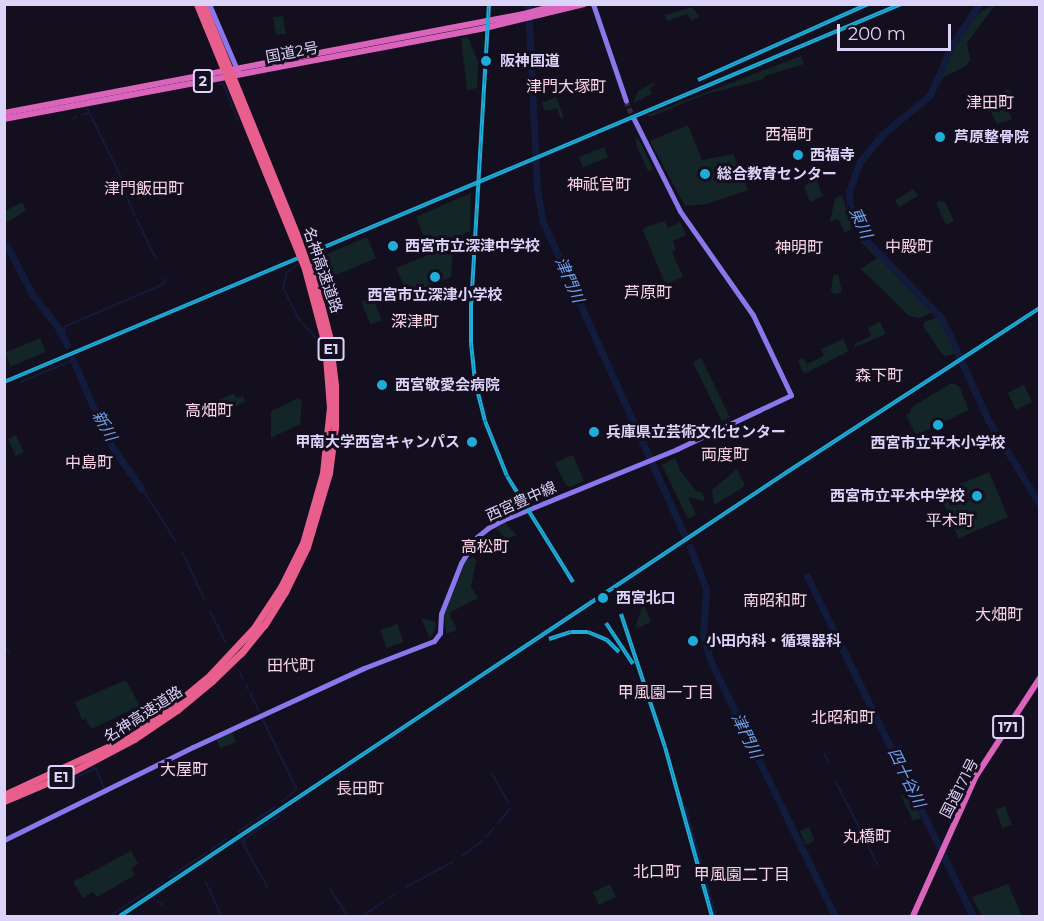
<!DOCTYPE html>
<meta charset="utf-8">
<style>
body{margin:0}
#map{position:relative;width:1044px;height:921px;overflow:hidden;background:#140f1e;font-family:Montserrat,"Noto Sans JP",sans-serif}
div>[style]{position:absolute}
.green>*{inset:0;background:#132527;transform-origin:0 0}
.stream>*{height:1.5px;margin:-0.75px;padding:0 0.75px;transform-origin:0.75px;border-radius:0.75px;background:#121b3b}
.canal>*{height:4px;margin:-2px;padding:0 2px;transform-origin:2px;border-radius:2px;background:#121b3b}
.river>*{height:7px;margin:-3.5px;padding:0 3.5px;transform-origin:3.5px;border-radius:3.5px;background:#121b3b}
.secondary-tunnel>*{height:5px;margin-top:-2.5px;transform-origin:0;background:repeating-linear-gradient(90deg,#322c3f 0 5px,transparent 0 7.5px)}
.secondary>*{height:5px;margin:-2.5px;padding:0 2.5px;transform-origin:2.5px;border-radius:2.5px;background:#8a77ec}
.trunk>*{height:6px;margin:-3px;padding:0 3px;transform-origin:3px;border-radius:3px;background:#da64bc}
.motorway>*{height:7px;margin:-3.5px;padding:0 3.5px;transform-origin:3.5px;border-radius:3.5px;background:#e85e8d}
.rail>*{height:4px;margin-top:-2px;transform-origin:0;background:repeating-linear-gradient(90deg,#140f1e 0 4.5px,#1facd9 0 9px);box-sizing:border-box;border-block:2px solid #1facd9}
.motorway-bridge>*{height:7px;margin:-3.5px;padding:0 3.5px;transform-origin:3.5px;border-radius:3.5px;background:#e85e8d}
.dots>*{width:16px;height:16px;translate:-50% -50%;box-sizing:border-box;border:3px solid #140f1e;border-radius:50%}
span{translate:-50% -50%;white-space:nowrap;text-align:center;line-height:1.15;-webkit-text-stroke:6px #140f1e;paint-order:stroke}
.shield-label span{padding:2px 4px;background:#140f1e;border:2px solid;border-radius:4px;-webkit-text-stroke-width:0}
.shield-label{font-size:14px;color:#dcd3f9;font-weight:700}
.street-label{font-size:15px;color:#dcd3f9}
.poi-label{font-size:15px;color:#dcd3f9;font-weight:700}
.left{translate:0 -50%;text-align:left}
.right{translate:-100% -50%;text-align:right}
.neighbourhood-label{font-size:16px;color:#f9d4e7}
.water-label{font-size:16px;color:#6fa0eb;font-style:italic}
.frame{position:absolute;inset:0;border:6px solid #dcd3f9;pointer-events:none}
.scale{position:absolute;left:837px;top:24px;width:114px;height:27px;box-sizing:border-box;border:3px solid #dcd3f9;border-top:0;padding-left:8px;font-size:18px;line-height:21px;white-space:nowrap;color:#dcd3f9;-webkit-text-stroke:4px #140f1e;paint-order:stroke}
</style>
<div id="map">
<div class="green">
<div style="clip-path:polygon(992px 5px,995px 5px,967px 43px,970px 60px,966px 66px,944px 77px,938px 86px,952px 50px,976px 15px)"></div>
<div style="clip-path:polygon(692px 7px,699px 16px,692px 21px,687px 14px,667px 21px,665px 15px)"></div>
<div style="left:283px;top:16px;width:18px;height:10px;rotate:81deg"></div>
<div style="clip-path:polygon(468px 37px,478px 62px,477px 88px,467px 90px,461px 38px)"></div>
<div style="clip-path:polygon(801px 56px,804px 64px,765px 76px,764px 79px,703px 95px,650px 117px,647px 115px)"></div>
<div style="clip-path:polygon(654px 82px,655px 84px,649px 89px,652px 94px,633px 103px,638px 91px)"></div>
<div style="clip-path:polygon(1009px 89px,1015px 102px,1006px 107px,1012px 119px,997px 124px,985px 100px)"></div>
<div style="clip-path:polygon(556px 97px,564px 118px,561px 119px,557px 108px,545px 111px,542px 103px)"></div>
<div style="clip-path:polygon(688px 125px,702px 160px,733px 154px,748px 190px,706px 204px,685px 206px,650px 141px)"></div>
<div style="clip-path:polygon(635px 136px,641px 143px,653px 169px,648px 171px,637px 147px)"></div>
<div style="left:604px;top:147px;width:11px;height:27px;rotate:68deg"></div>
<div style="clip-path:polygon(816px 179px,823px 196px,810px 202px,804px 186px)"></div>
<div style="left:914px;top:189px;width:8px;height:22px;rotate:60deg"></div>
<div style="clip-path:polygon(471px 193px,470px 231px,429px 250px,416px 217px)"></div>
<div style="clip-path:polygon(842px 195px,852px 229px,845px 233px,838px 219px,830px 222px,835px 198px)"></div>
<div style="clip-path:polygon(940px 201px,945px 202px,954px 221px,946px 225px,936px 203px)"></div>
<div style="clip-path:polygon(22px 202px,26px 210px,5px 224px,5px 211px)"></div>
<div style="clip-path:polygon(664px 221px,668px 228px,680px 222px,686px 235px,673px 241px,676px 250px,672px 252px,683px 277px,668px 283px,665px 283px,643px 231px,644px 228px)"></div>
<div style="left:367px;top:237px;width:23px;height:56px;rotate:67deg"></div>
<div style="clip-path:polygon(863px 239px,933px 312px,920px 318px,909px 316px,861px 269px,877px 258px,859px 240px)"></div>
<div style="clip-path:polygon(453px 245px,451px 277px,408px 294px,396px 268px)"></div>
<div style="clip-path:polygon(838px 274px,842px 292px,834px 294px,831px 291px,833px 276px)"></div>
<div style="left:372px;top:297px;width:25px;height:12px;rotate:67deg"></div>
<div style="clip-path:polygon(938px 317px,947px 332px,956px 353px,946px 356px,942px 354px,923px 326px,924px 322px)"></div>
<div style="clip-path:polygon(880px 322px,886px 334px,855px 347px,854px 344px,871px 336px,868px 328px)"></div>
<div style="left:40px;top:338px;width:15px;height:38px;rotate:67deg"></div>
<div style="clip-path:polygon(843px 339px,849px 351px,804px 374px,798px 361px,803px 358px,807px 364px,824px 356px,821px 349px)"></div>
<div style="left:701px;top:358px;width:66px;height:9px;rotate:64deg"></div>
<div style="clip-path:polygon(952px 383px,959px 386px,969px 410px,916px 435px,906px 415px,911px 412px,910px 408px)"></div>
<div style="left:1024px;top:385px;width:19px;height:18px;rotate:65deg"></div>
<div style="clip-path:polygon(234px 393px,236px 398px,243px 396px,245px 402px,218px 414px,215px 402px)"></div>
<div style="clip-path:polygon(297px 399px,302px 400px,300px 424px,271px 438px,271px 411px)"></div>
<div style="left:16px;top:435px;width:19px;height:9px;rotate:65deg"></div>
<div style="clip-path:polygon(573px 455px,584px 481px,570px 487px,565px 484px,555px 463px)"></div>
<div style="clip-path:polygon(675px 458px,680px 470px,696px 491px,702px 492px,705px 498px,703px 501px,688px 497px,696px 515px,688px 519px,662px 465px)"></div>
<div style="clip-path:polygon(737px 469px,745px 486px,714px 505px,712px 490px)"></div>
<div style="left:989px;top:472px;width:49px;height:54px;rotate:67deg"></div>
<div style="clip-path:polygon(505px 523px,517px 535px,496px 544px,495px 541px,502px 535px,496px 528px)"></div>
<div style="clip-path:polygon(474px 557px,476px 561px,471px 587px,478px 598px,449px 613px,457px 630px,446px 634px,444px 614px,466px 560px)"></div>
<div style="clip-path:polygon(643px 602px,651px 622px,638px 628px,636px 626px)"></div>
<div style="clip-path:polygon(421px 618px,435px 622px,436px 627px,430px 639px)"></div>
<div style="left:397px;top:624px;width:19px;height:18px;rotate:69deg"></div>
<div style="clip-path:polygon(126px 680px,140px 706px,91px 729px,86px 719px,82px 720px,75px 702px)"></div>
<div style="left:232px;top:732px;width:11px;height:17px;rotate:68deg"></div>
<div style="clip-path:polygon(908px 793px,921px 818px,913px 821px,901px 796px)"></div>
<div style="left:1005px;top:806px;width:20px;height:10px;rotate:70deg"></div>
<div style="left:809px;top:827px;width:15px;height:10px;rotate:67deg"></div>
<div style="clip-path:polygon(131px 851px,138px 864px,131px 868px,135px 875px,97px 897px,93px 892px,83px 898px,73px 882px)"></div>
<div style="left:610px;top:884px;width:14px;height:19px;rotate:65deg"></div>
<div style="clip-path:polygon(1008px 884px,1022px 916px,982px 916px,972px 897px)"></div>
</div>
<div class="stream">
<div style="left:220px;top:84px;width:4px;rotate:14deg"></div>
<div style="left:224px;top:85px;width:38px;rotate:68deg"></div>
<div style="left:88px;top:109px;width:75px;rotate:63.8deg"></div>
<div style="left:121px;top:176px;width:7px;rotate:90deg"></div>
<div style="left:121px;top:183px;width:35px;rotate:66deg"></div>
<div style="left:82px;top:115px;width:7px;rotate:-16deg"></div>
<div style="left:73px;top:119px;width:4px;rotate:-27deg"></div>
<div style="left:137px;top:219px;width:43px;rotate:64deg"></div>
<div style="left:298px;top:265px;width:14px;rotate:144deg"></div>
<div style="left:287px;top:273px;width:16px;rotate:101deg"></div>
<div style="left:284px;top:289px;width:34px;rotate:63deg"></div>
<div style="left:299px;top:319px;width:25px;rotate:48deg"></div>
<div style="left:62px;top:335px;width:4px;rotate:-34deg"></div>
<div style="left:65px;top:333px;width:6px;rotate:-99deg"></div>
<div style="left:64px;top:327px;width:109px;rotate:-23.3deg"></div>
<div style="left:164px;top:284px;width:5px;rotate:-68deg"></div>
<div style="left:21px;top:382px;width:56px;rotate:-22.9deg"></div>
<div style="left:144px;top:491px;width:59px;rotate:57.4deg"></div>
<div style="left:183px;top:553px;width:50px;rotate:65deg"></div>
<div style="left:210px;top:611px;width:35px;rotate:63deg"></div>
<div style="left:4px;top:644px;width:10px;rotate:61deg"></div>
<div style="left:240px;top:672px;width:7px;rotate:63deg"></div>
<div style="left:247px;top:685px;width:4px;rotate:76deg"></div>
<div style="left:251px;top:694px;width:18px;rotate:63deg"></div>
<div style="left:263px;top:719px;width:78px;rotate:64.1deg"></div>
<div style="left:297px;top:789px;width:19px;rotate:137deg"></div>
<div style="left:825px;top:754px;width:10px;rotate:66deg"></div>
<div style="left:493px;top:775px;width:32px;rotate:60deg"></div>
<div style="left:74px;top:778px;width:24px;rotate:-24deg"></div>
<div style="left:96px;top:768px;width:21px;rotate:67deg"></div>
<div style="left:836px;top:781px;width:94px;rotate:63.4deg"></div>
<div style="left:257px;top:819px;width:22px;rotate:-34deg"></div>
<div style="left:498px;top:823px;width:18px;rotate:-49deg"></div>
<div style="left:238px;top:832px;width:17px;rotate:-36deg"></div>
<div style="left:485px;top:838px;width:13px;rotate:-48deg"></div>
<div style="left:242px;top:840px;width:5px;rotate:68deg"></div>
<div style="left:211px;top:850px;width:19px;rotate:-36deg"></div>
<div style="left:462px;top:856px;width:24px;rotate:-36deg"></div>
<div style="left:168px;top:878px;width:45px;rotate:-33.3deg"></div>
<div style="left:206px;top:882px;width:38px;rotate:65deg"></div>
<div style="left:157px;top:886px;width:7px;rotate:-34deg"></div>
<div style="left:406px;top:887px;width:53px;rotate:-28deg"></div>
<div style="left:268px;top:888px;width:48px;rotate:-119.7deg"></div>
<div style="left:244px;top:846px;width:7px;rotate:-82deg"></div>
<div style="left:245px;top:839px;width:41px;rotate:-34.1deg"></div>
<div style="left:331px;top:890px;width:31px;rotate:57deg"></div>
<div style="left:389px;top:898px;width:7px;rotate:-34deg"></div>
<div style="left:158px;top:901px;width:6px;rotate:39deg"></div>
<div style="left:256px;top:915px;width:1px;rotate:45deg"></div>
<div style="left:110px;top:916px;width:49px;rotate:-33.4deg"></div>
<div style="left:363px;top:916px;width:24px;rotate:-35deg"></div>
</div>
<div class="canal">
<div style="left:685px;top:808px;width:112px;rotate:74.5deg"></div>
</div>
<div class="river">
<div style="left:528px;top:4px;width:185px;rotate:87.2deg"></div>
<div style="left:537px;top:189px;width:34px;rotate:80deg"></div>
<div style="left:543px;top:222px;width:346px;rotate:65.7deg"></div>
<div style="left:979px;top:4px;width:54px;rotate:122.8deg"></div>
<div style="left:950px;top:49px;width:50px;rotate:113.5deg"></div>
<div style="left:930px;top:95px;width:61px;rotate:140.3deg"></div>
<div style="left:883px;top:134px;width:35px;rotate:130deg"></div>
<div style="left:860px;top:161px;width:33px;rotate:110deg"></div>
<div style="left:849px;top:192px;width:14px;rotate:86deg"></div>
<div style="left:850px;top:206px;width:22px;rotate:72deg"></div>
<div style="left:857px;top:227px;width:16px;rotate:55deg"></div>
<div style="left:866px;top:240px;width:110px;rotate:46.1deg"></div>
<div style="left:942px;top:319px;width:111px;rotate:65.5deg"></div>
<div style="left:988px;top:420px;width:100px;rotate:58.5deg"></div>
<div style="left:7px;top:246px;width:54px;rotate:62.5deg"></div>
<div style="left:32px;top:294px;width:41px;rotate:52deg"></div>
<div style="left:57px;top:326px;width:21px;rotate:62deg"></div>
<div style="left:73px;top:360px;width:66px;rotate:66.9deg"></div>
<div style="left:99px;top:421px;width:33px;rotate:63deg"></div>
<div style="left:114px;top:450px;width:47px;rotate:54.6deg"></div>
<div style="left:690px;top:547px;width:45px;rotate:69.1deg"></div>
<div style="left:706px;top:589px;width:45px;rotate:93.8deg"></div>
<div style="left:703px;top:634px;width:29px;rotate:74deg"></div>
<div style="left:711px;top:662px;width:283px;rotate:64deg"></div>
<div style="left:807px;top:576px;width:378px;rotate:64deg"></div>
</div>
<div class="secondary-tunnel">
<div style="left:626px;top:101px;width:20px;rotate:66deg"></div>
</div>
<div class="secondary">
<div style="left:209px;top:4px;width:74px;rotate:66.9deg"></div>
<div style="left:593px;top:4px;width:102px;rotate:71.2deg"></div>
<div style="left:4px;top:840px;width:211px;rotate:-26.2deg"></div>
<div style="left:193px;top:747px;width:188px;rotate:-24.8deg"></div>
<div style="left:364px;top:668px;width:75px;rotate:-21.1deg"></div>
<div style="left:434px;top:641px;width:10px;rotate:-53deg"></div>
<div style="left:440px;top:633px;width:19px;rotate:-87deg"></div>
<div style="left:441px;top:614px;width:55px;rotate:-68.6deg"></div>
<div style="left:461px;top:563px;width:31px;rotate:-58deg"></div>
<div style="left:477px;top:537px;width:14px;rotate:-39deg"></div>
<div style="left:488px;top:528px;width:19px;rotate:-28deg"></div>
<div style="left:505px;top:519px;width:186px;rotate:-22.1deg"></div>
<div style="left:677px;top:449px;width:126px;rotate:-25.3deg"></div>
<div style="left:791px;top:395px;width:89px;rotate:-115.4deg"></div>
<div style="left:753px;top:315px;width:127px;rotate:-125.1deg"></div>
<div style="left:680px;top:211px;width:103px;rotate:-116.6deg"></div>
</div>
<div class="trunk">
<div style="left:4px;top:113px;width:529px;rotate:-10.78deg"></div>
<div style="left:524px;top:14px;width:38px;rotate:-15deg"></div>
<div style="left:4px;top:119px;width:490px;rotate:-10.7deg"></div>
<div style="left:485px;top:28px;width:102px;rotate:-13.6deg"></div>
<div style="left:913px;top:916px;width:154px;rotate:-65.8deg"></div>
<div style="left:976px;top:776px;width:117px;rotate:-56.9deg"></div>
</div>
<div class="motorway">
<div style="left:197px;top:4px;width:24px;rotate:68deg"></div>
<div style="left:4px;top:795px;width:121px;rotate:-24.9deg"></div>
<div style="left:114px;top:744px;width:62px;rotate:-31.9deg"></div>
<div style="left:167px;top:711px;width:56px;rotate:-39.9deg"></div>
<div style="left:4px;top:801px;width:69px;rotate:-22.9deg"></div>
<div style="left:68px;top:774px;width:75px;rotate:-27.9deg"></div>
<div style="left:134px;top:739px;width:52px;rotate:-34deg"></div>
<div style="left:177px;top:710px;width:45px;rotate:-39.6deg"></div>
</div>
<div class="rail">
<div style="left:489px;top:4px;width:300px;rotate:93.4deg"></div>
<div style="left:471px;top:303px;width:40px;rotate:90deg"></div>
<div style="left:471px;top:343px;width:38px;rotate:84deg"></div>
<div style="left:475px;top:381px;width:41px;rotate:76deg"></div>
<div style="left:485px;top:421px;width:59px;rotate:68.2deg"></div>
<div style="left:507px;top:476px;width:125px;rotate:58.1deg"></div>
<div style="left:698px;top:80px;width:186px;rotate:-24.1deg"></div>
<div style="left:4px;top:382px;width:973px;rotate:-22.85deg"></div>
<div style="left:621px;top:614px;width:140px;rotate:71.7deg"></div>
<div style="left:665px;top:747px;width:175px;rotate:74.5deg"></div>
<div style="left:606px;top:623px;width:49px;rotate:56.6deg"></div>
<div style="left:549px;top:639px;width:23px;rotate:-18deg"></div>
<div style="left:571px;top:632px;width:17px"></div>
<div style="left:588px;top:632px;width:21px;rotate:23deg"></div>
<div style="left:607px;top:640px;width:17px;rotate:45deg"></div>
<div style="left:120px;top:916px;width:798px;rotate:-33.65deg"></div>
<div style="left:784px;top:474px;width:305px;rotate:-33deg"></div>
</div>
<div class="motorway-bridge">
<div style="left:203px;top:4px;width:295px;rotate:67.9deg"></div>
<div style="left:314px;top:277px;width:61px;rotate:75.7deg"></div>
<div style="left:329px;top:336px;width:49px;rotate:83deg"></div>
<div style="left:335px;top:385px;width:42px;rotate:90deg"></div>
<div style="left:335px;top:427px;width:46px;rotate:97.4deg"></div>
<div style="left:329px;top:473px;width:77px;rotate:106.6deg"></div>
<div style="left:307px;top:547px;width:50px;rotate:116.1deg"></div>
<div style="left:285px;top:592px;width:39px;rotate:122deg"></div>
<div style="left:264px;top:625px;width:36px;rotate:129deg"></div>
<div style="left:241px;top:653px;width:40px;rotate:136deg"></div>
<div style="left:206px;top:26px;width:262px;rotate:67.8deg"></div>
<div style="left:305px;top:269px;width:78px;rotate:75.1deg"></div>
<div style="left:325px;top:344px;width:63px;rotate:85.5deg"></div>
<div style="left:330px;top:407px;width:66px;rotate:96.1deg"></div>
<div style="left:323px;top:473px;width:73px;rotate:105.9deg"></div>
<div style="left:303px;top:543px;width:49px;rotate:116.6deg"></div>
<div style="left:281px;top:587px;width:49px;rotate:123.4deg"></div>
<div style="left:254px;top:628px;width:64px;rotate:133.1deg"></div>
</div>
<div class="dots">
<div style="left:486px;top:61px;background:#1facd9"></div>
<div style="left:940px;top:137px;background:#1facd9"></div>
<div style="left:798px;top:155px;background:#1facd9"></div>
<div style="left:705px;top:174px;background:#1facd9"></div>
<div style="left:393px;top:246px;background:#1facd9"></div>
<div style="left:435px;top:277px;background:#1facd9"></div>
<div style="left:382px;top:385px;background:#1facd9"></div>
<div style="left:938px;top:425px;background:#1facd9"></div>
<div style="left:594px;top:432px;background:#1facd9"></div>
<div style="left:472px;top:442px;background:#1facd9"></div>
<div style="left:977px;top:496px;background:#1facd9"></div>
<div style="left:603px;top:598px;background:#1facd9"></div>
<div style="left:693px;top:641px;background:#1facd9"></div>
</div>
<div class="shield-label">
<span style="left:203px;top:81px">2</span>
<span style="left:331px;top:349px">E1</span>
<span style="left:1008px;top:727px">171</span>
<span style="left:61px;top:777px">E1</span>
</div>
<div class="street-label">
<span style="left:292px;top:52px;rotate:-11deg">国道2号</span>
<span style="left:323px;top:270px;rotate:71deg">名神高速道路</span>
<span style="left:521px;top:501px;rotate:-24deg">西宮豊中線</span>
<span style="left:143px;top:714px;rotate:-33deg">名神高速道路</span>
<span style="left:959px;top:788px;rotate:-63deg">国道171号</span>
</div>
<div class="poi-label">
<span class="left" style="left:500px;top:61px">阪神国道</span>
<span class="left" style="left:954px;top:137px">芦原整骨院</span>
<span class="left" style="left:810px;top:155px">西福寺</span>
<span class="left" style="left:717px;top:174px">総合教育センター</span>
<span class="left" style="left:405px;top:246px">西宮市立深津中学校</span>
<span style="left:435px;top:295px">西宮市立深津小学校</span>
<span class="left" style="left:395px;top:385px">西宮敬愛会病院</span>
<span class="left" style="left:606px;top:432px">兵庫県立芸術文化センター</span>
<span class="right" style="left:460px;top:442px">甲南大学西宮キャンパス</span>
<span style="left:938px;top:443px">西宮市立平木小学校</span>
<span class="right" style="left:965px;top:496px">西宮市立平木中学校</span>
<span class="left" style="left:616px;top:598px">西宮北口</span>
<span class="left" style="left:706px;top:641px">小田内科・循環器科</span>
</div>
<div class="neighbourhood-label">
<span style="left:566px;top:87px">津門大塚町</span>
<span style="left:990px;top:103px">津田町</span>
<span style="left:789px;top:135px">西福町</span>
<span style="left:599px;top:185px">神祇官町</span>
<span style="left:144px;top:189px">津門飯田町</span>
<span style="left:909px;top:247px">中殿町</span>
<span style="left:799px;top:248px">神明町</span>
<span style="left:648px;top:293px">芦原町</span>
<span style="left:415px;top:322px">深津町</span>
<span style="left:879px;top:376px">森下町</span>
<span style="left:209px;top:411px">高畑町</span>
<span style="left:725px;top:455px">両度町</span>
<span style="left:89px;top:463px">中島町</span>
<span style="left:950px;top:521px">平木町</span>
<span style="left:485px;top:547px">高松町</span>
<span style="left:775px;top:601px">南昭和町</span>
<span style="left:999px;top:615px">大畑町</span>
<span style="left:291px;top:666px">田代町</span>
<span style="left:666px;top:693px">甲風園一丁目</span>
<span style="left:843px;top:718px">北昭和町</span>
<span style="left:184px;top:770px">大屋町</span>
<span style="left:360px;top:789px">長田町</span>
<span style="left:867px;top:837px">丸橋町</span>
<span style="left:657px;top:872px">北口町</span>
<span style="left:742px;top:875px">甲風園二丁目</span>
</div>
<div class="water-label">
<span style="left:860px;top:223px;rotate:65deg">東川</span>
<span style="left:569px;top:280px;rotate:66deg">津門川</span>
<span style="left:104px;top:426px;rotate:61deg">新川</span>
<span style="left:746px;top:736px;rotate:64deg">津門川</span>
<span style="left:906px;top:778px;rotate:64deg">四十谷川</span>
</div>
<div class="frame"></div>
<div class="scale">200 m</div>
</div>
